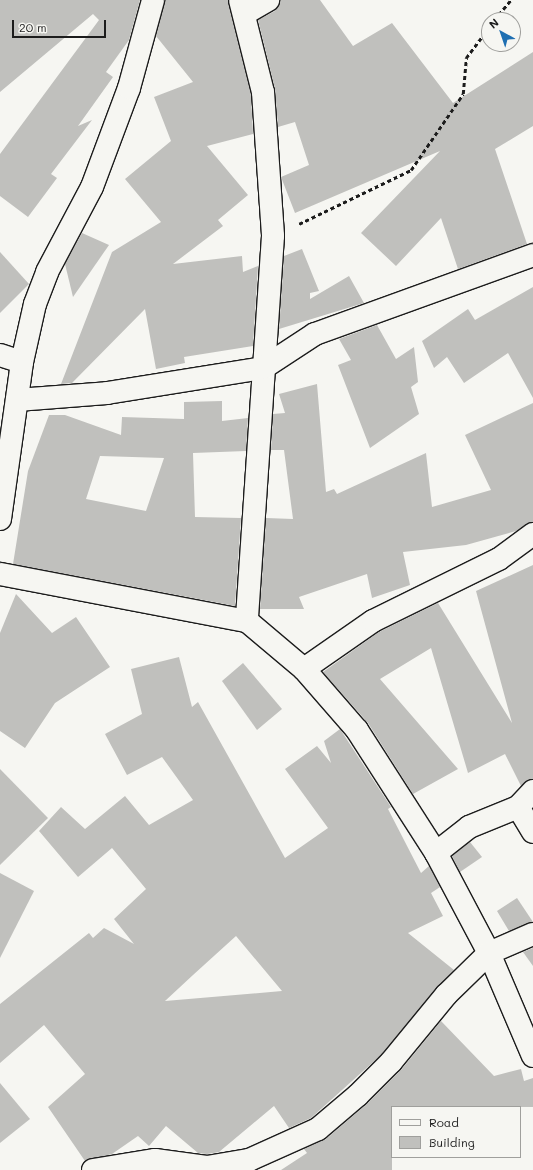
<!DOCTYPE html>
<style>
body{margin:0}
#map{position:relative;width:533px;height:1170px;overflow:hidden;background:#f6f6f2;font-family:Mali,sans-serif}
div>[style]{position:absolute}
.building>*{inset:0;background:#c0c0bd}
.path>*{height:2.5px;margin-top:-1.25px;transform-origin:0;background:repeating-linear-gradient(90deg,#1c1c1c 0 4px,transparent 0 7px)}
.roads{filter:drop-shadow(1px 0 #1c1c1c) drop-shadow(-1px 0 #1c1c1c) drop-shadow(0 1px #1c1c1c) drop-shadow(0 -1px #1c1c1c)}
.street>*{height:22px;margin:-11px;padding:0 11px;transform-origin:11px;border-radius:11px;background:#f6f6f2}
span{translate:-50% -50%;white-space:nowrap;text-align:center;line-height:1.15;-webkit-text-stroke:4px #f6f6f2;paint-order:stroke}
.legend{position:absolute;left:391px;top:1106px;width:130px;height:52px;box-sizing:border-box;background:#f6f6f2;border:1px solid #9f9f9c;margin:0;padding:5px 7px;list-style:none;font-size:12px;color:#1c1c1c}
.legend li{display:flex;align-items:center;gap:8px;height:20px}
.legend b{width:20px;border:1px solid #9f9f9c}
.north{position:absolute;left:481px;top:12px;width:40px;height:40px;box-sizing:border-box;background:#f6f6f2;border:1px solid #9f9f9c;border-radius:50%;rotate:320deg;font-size:11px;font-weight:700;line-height:16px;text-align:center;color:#1c1c1c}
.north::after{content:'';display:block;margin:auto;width:14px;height:18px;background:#1f6fb2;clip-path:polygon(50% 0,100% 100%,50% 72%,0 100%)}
.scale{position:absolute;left:12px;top:20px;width:94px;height:18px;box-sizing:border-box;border:2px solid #1c1c1c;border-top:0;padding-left:5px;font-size:12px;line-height:14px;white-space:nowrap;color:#1c1c1c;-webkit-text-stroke:3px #f6f6f2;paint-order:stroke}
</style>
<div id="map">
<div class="building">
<div style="clip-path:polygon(0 0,140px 0,129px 40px,106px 72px,113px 77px,78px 126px,92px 120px,51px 174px,57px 178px,28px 217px,0 196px,0 154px,99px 20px,93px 14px,0 92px)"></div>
<div style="clip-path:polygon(165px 0,228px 0,251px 94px,253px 134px,207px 146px,248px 195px,218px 220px,223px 226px,173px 264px,242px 256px,243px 272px,258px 266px,253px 346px,184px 357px,185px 363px,156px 369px,145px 309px,72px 383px,61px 384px,112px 252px,161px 222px,125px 179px,171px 141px,154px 97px,193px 82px,156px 36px)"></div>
<div style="clip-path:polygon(280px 0,320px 0,353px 46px,392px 23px,453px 103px,533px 52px,533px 126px,495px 149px,527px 244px,458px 269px,441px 218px,396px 266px,361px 233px,440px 151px,295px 213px,281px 177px,309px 165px,295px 122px,278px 127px,275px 89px,258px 20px,275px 11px)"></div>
<div style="clip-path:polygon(82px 233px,109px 245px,73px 297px,65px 264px)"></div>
<div style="clip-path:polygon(302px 249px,319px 291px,310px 293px,310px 299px,349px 276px,364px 303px,279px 329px,284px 256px)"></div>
<div style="clip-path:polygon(0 252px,29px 284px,0 313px)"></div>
<div style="clip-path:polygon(533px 287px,533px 398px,508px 353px,464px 383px,447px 357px,434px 368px,422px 341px,468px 309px,475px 320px)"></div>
<div style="clip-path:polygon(377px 325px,396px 359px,414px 347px,418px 382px,411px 387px,419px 414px,370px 448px,338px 365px,351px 360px,339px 339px)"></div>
<div style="clip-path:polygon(317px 384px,326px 492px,334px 489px,337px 494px,426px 453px,432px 507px,491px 490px,465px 435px,533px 403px,533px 522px,516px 531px,466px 545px,403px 552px,410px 585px,372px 598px,367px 574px,299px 597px,304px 609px,260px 609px,266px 518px,293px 519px,284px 450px,271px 450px,273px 414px,285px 413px,279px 394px)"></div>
<div style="clip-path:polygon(evenodd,222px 401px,222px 421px,248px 418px,246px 451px,193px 453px,195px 517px,241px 518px,235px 606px,13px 564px,28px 471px,49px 415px,65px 415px,121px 435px,122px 417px,184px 419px,184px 402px,222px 401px,100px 456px,164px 458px,146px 511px,86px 499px,100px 456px)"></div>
<div style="clip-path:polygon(533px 565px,533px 779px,521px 786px,505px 754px,468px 773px,431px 648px,380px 679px,458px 769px,413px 794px,368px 723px,323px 672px,379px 632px,438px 603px,512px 723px,476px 591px)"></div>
<div style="clip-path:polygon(16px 594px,52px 633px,76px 617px,110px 667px,55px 703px,25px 748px,0 731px,0 633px)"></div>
<div style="clip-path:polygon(evenodd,179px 657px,192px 707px,198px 702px,285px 858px,328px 828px,285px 769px,317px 746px,331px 763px,324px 741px,340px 729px,391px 807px,388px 809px,421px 873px,429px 866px,440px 887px,431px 893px,443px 916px,408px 933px,454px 970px,382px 1054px,311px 1118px,289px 1128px,274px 1106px,219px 1152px,207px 1154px,198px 1153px,166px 1126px,149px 1146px,138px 1136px,112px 1154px,85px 1161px,48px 1107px,85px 1074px,44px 1025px,0 1063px,0 1004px,89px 933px,93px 938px,104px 928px,134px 944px,114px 919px,146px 889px,112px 848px,78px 877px,39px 831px,61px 807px,85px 829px,125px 796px,149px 825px,193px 800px,162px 757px,127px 775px,105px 734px,142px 714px,131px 669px,179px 657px,236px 936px,282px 991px,165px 1001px,193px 975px,236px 936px)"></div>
<div style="clip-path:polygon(243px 663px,282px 709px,257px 730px,222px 681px)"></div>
<div style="clip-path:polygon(0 769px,48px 818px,0 865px)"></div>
<div style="clip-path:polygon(470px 842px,482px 857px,460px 872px,452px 856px)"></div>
<div style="clip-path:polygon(0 873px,34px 891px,0 958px)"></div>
<div style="clip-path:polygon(517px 898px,533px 922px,509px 931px,497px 911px)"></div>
<div style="clip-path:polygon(533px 948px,533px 966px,523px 952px)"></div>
<div style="clip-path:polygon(441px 1021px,494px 1076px,521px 1069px,524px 1081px,533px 1078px,533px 1107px,392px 1107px,392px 1170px,281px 1170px,307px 1153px,304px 1149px,326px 1139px,367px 1104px,401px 1070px)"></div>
<div style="clip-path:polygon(0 1083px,30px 1119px,0 1143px)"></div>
</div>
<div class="path">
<div style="left:494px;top:20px;width:26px;rotate:-50deg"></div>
<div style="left:299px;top:224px;width:124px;rotate:-25.7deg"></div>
<div style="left:411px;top:170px;width:92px;rotate:-55.6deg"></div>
<div style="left:463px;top:94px;width:36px;rotate:-85deg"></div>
<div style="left:466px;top:58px;width:39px;rotate:-53deg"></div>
</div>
<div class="roads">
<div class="street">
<div style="left:240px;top:0;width:95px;rotate:76deg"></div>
<div style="left:263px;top:92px;width:144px;rotate:86deg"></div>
<div style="left:273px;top:236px;width:386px;rotate:93.9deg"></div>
<div style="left:244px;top:14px;width:28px;rotate:-30deg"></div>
<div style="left:0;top:355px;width:23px;rotate:18deg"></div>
<div style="left:17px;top:400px;width:90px;rotate:-4.4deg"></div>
<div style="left:107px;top:393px;width:158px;rotate:-9.1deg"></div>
<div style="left:263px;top:368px;width:62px;rotate:-33.2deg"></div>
<div style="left:315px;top:334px;width:232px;rotate:-19.9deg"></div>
<div style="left:0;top:519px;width:159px;rotate:-82deg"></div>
<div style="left:22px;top:362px;width:59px;rotate:-77.4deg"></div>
<div style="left:35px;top:304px;width:34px;rotate:-69deg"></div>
<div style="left:47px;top:272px;width:96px;rotate:-62.1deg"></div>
<div style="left:92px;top:187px;width:106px;rotate:-69.5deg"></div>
<div style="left:129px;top:88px;width:91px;rotate:-74.7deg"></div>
<div style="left:0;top:574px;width:251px;rotate:10.8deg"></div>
<div style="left:247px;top:621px;width:75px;rotate:40.1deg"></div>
<div style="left:304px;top:669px;width:81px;rotate:49deg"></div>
<div style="left:357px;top:730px;width:146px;rotate:57.3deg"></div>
<div style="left:436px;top:853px;width:113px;rotate:62.1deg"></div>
<div style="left:489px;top:953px;width:112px;rotate:66.9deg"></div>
<div style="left:304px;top:669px;width:84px;rotate:-34.8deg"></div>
<div style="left:373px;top:621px;width:140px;rotate:-26.2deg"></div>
<div style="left:499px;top:559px;width:42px;rotate:-36.3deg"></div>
<div style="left:518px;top:807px;width:29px;rotate:59deg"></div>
<div style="left:436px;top:853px;width:42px;rotate:-38.2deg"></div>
<div style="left:469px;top:827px;width:53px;rotate:-22.2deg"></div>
<div style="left:518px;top:807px;width:22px;rotate:-47deg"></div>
<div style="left:93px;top:1170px;width:63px;rotate:-9.2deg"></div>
<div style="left:155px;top:1160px;width:52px;rotate:7.7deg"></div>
<div style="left:207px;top:1167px;width:43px;rotate:-9.5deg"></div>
<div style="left:249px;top:1160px;width:76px;rotate:-24.2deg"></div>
<div style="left:318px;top:1129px;width:52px;rotate:-40.4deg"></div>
<div style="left:358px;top:1095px;width:47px;rotate:-45deg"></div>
<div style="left:391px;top:1062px;width:87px;rotate:-50.6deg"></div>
<div style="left:446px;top:995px;width:60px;rotate:-44.3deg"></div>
<div style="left:489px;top:953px;width:48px;rotate:-23.4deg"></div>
</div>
</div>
<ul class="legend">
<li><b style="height:5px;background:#f6f6f2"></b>Road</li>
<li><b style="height:11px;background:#c0c0bd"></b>Building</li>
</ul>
<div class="north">N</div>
<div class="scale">20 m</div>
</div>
